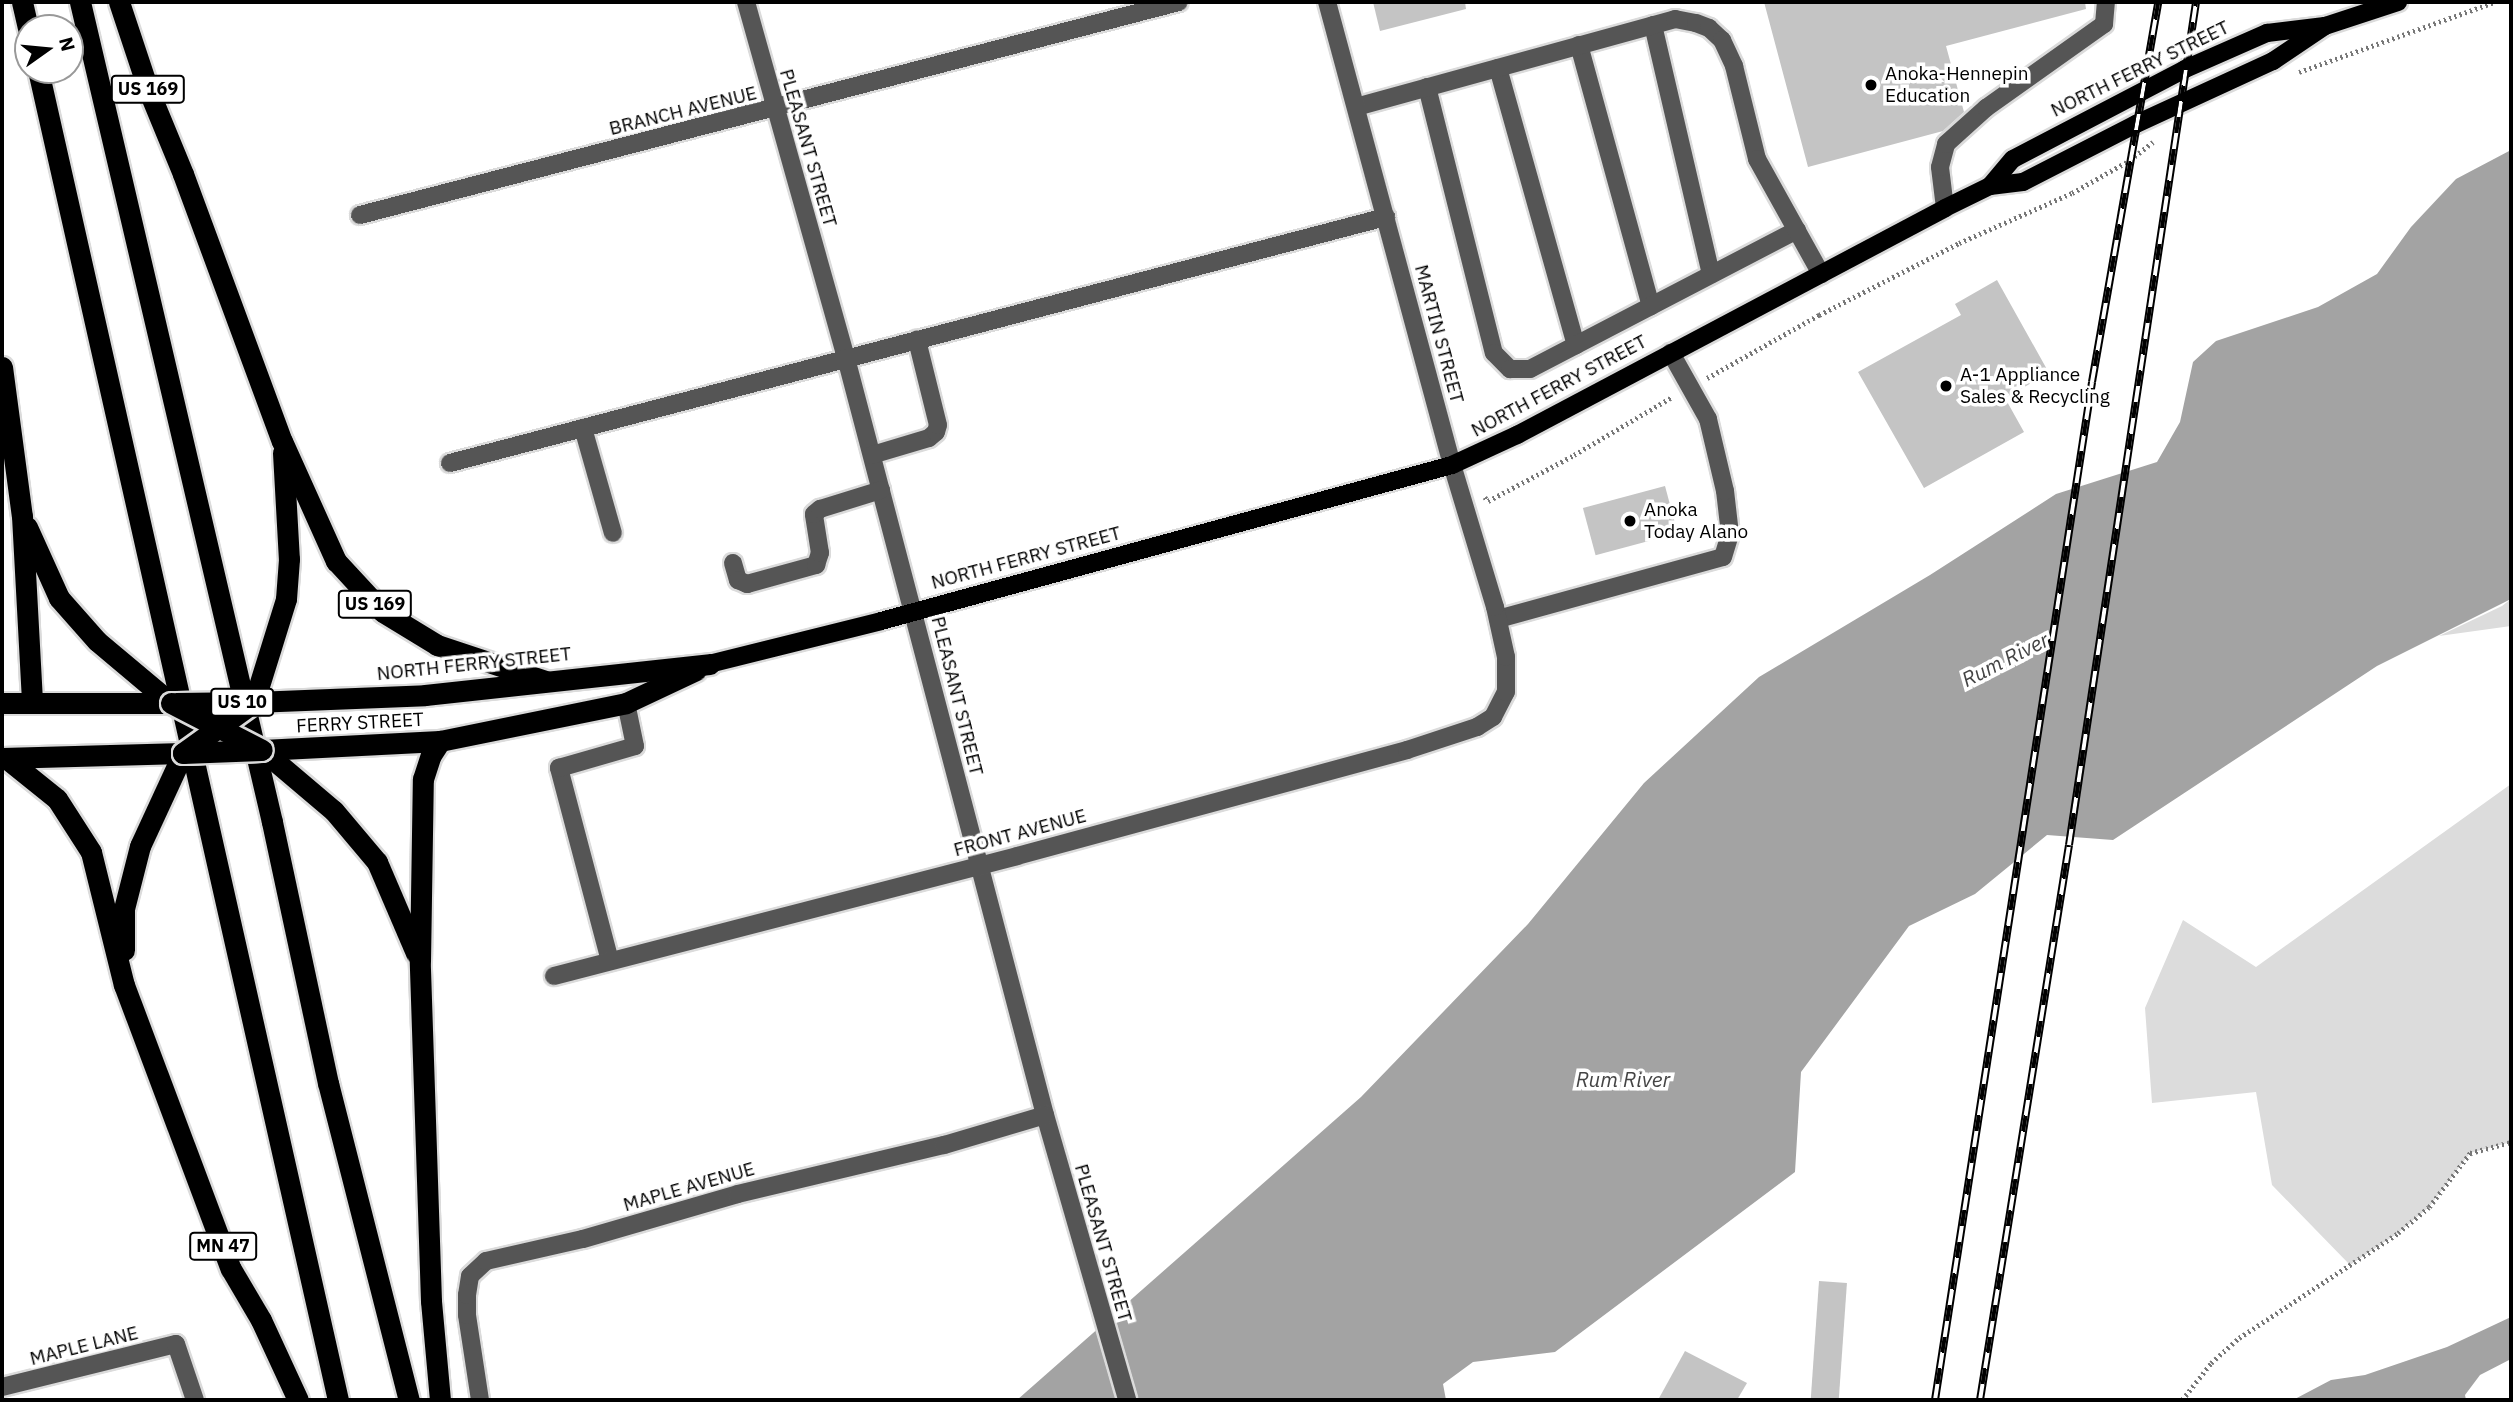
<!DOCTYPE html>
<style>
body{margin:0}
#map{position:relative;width:2513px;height:1402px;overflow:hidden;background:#fff;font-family:"IBM Plex Sans",sans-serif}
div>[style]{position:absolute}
.green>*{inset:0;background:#dcdcdc}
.water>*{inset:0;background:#a3a3a3}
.building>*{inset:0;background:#c4c4c4;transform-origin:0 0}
.path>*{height:4.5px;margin-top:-2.25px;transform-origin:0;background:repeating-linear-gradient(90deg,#777 0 2px,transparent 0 5.5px)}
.roads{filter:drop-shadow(2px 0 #dbdbdb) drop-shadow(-2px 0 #dbdbdb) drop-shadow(0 2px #dbdbdb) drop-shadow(0 -2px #dbdbdb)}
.minor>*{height:18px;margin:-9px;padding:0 9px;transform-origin:9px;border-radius:9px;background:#555}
.major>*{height:18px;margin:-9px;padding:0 9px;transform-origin:9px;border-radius:9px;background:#000}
.highway>*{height:21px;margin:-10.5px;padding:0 10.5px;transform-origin:10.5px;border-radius:10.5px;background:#000}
.rail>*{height:8px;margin-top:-4px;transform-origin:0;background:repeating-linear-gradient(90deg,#fff 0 16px,#000 0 32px);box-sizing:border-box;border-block:2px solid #000}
.bridges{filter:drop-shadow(2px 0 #dbdbdb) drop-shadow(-2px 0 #dbdbdb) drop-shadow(0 2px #dbdbdb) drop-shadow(0 -2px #dbdbdb)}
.highway-bridge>*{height:21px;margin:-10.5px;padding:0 10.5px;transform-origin:10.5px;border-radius:10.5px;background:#000}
.dots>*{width:19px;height:19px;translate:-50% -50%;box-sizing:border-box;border:4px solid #fff;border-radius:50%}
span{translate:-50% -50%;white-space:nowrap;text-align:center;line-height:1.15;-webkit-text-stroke:7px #fff;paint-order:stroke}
.shield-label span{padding:2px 5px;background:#fff;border:2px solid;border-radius:5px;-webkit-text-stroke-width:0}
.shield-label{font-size:18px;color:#000;font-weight:700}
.street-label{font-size:19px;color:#000}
.poi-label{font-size:19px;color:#000}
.left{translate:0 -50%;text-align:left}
.water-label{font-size:21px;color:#444;font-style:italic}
.frame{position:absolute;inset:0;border:4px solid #000;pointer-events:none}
.north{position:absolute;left:14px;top:14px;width:70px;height:70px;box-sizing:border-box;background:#fff;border:2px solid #999;border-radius:50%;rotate:75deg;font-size:19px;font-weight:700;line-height:28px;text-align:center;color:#000}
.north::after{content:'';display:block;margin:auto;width:24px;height:32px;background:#000;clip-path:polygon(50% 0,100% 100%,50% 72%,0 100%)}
</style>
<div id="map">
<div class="green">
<div style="clip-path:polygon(2511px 599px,2511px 626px,2439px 636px,2502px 606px)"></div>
<div style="clip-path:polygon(2511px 784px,2511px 1142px,2470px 1153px,2429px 1207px,2398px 1233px,2350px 1265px,2272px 1185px,2256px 1092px,2152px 1103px,2145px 1008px,2183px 920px,2256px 967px)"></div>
</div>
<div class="water">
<div style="clip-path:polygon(2511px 150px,2511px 599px,2377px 666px,2113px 840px,2047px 835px,1975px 894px,1909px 926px,1801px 1072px,1795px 1172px,1555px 1352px,1473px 1362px,1443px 1384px,1446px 1400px,1017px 1400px,1361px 1097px,1528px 924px,1644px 783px,1759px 677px,1930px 575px,2056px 494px,2157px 462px,2180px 422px,2193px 362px,2216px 341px,2318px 307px,2377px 274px,2411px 227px,2456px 179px)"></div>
<div style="clip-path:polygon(2511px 1317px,2511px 1359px,2480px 1375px,2465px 1395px,2466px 1400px,2293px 1400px,2331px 1380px,2365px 1375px,2447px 1347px)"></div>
</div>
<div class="building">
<div style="clip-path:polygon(1373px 2px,1465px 2px,1466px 9px,1380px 31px)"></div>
<div style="clip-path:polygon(1764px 2px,2085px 2px,2086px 9px,1946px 46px,1964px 112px,1943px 131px,1808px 167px)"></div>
<div style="clip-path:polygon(1997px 280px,2049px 373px,2005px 398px,2024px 432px,1924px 488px,1858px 372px,1961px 315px,1955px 304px)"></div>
<div style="left:1665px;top:486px;width:49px;height:85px;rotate:75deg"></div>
<div style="left:1819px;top:1281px;width:28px;height:120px;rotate:4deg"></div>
<div style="clip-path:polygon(1685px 1351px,1747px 1383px,1737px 1400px,1658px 1400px)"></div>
</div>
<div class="path">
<div style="left:2299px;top:72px;width:208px;rotate:-19.7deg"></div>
<div style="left:1707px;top:378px;width:129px;rotate:-29.4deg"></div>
<div style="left:1819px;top:315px;width:157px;rotate:-27.2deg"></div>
<div style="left:1959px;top:243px;width:124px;rotate:-23.9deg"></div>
<div style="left:2072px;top:193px;width:67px;rotate:-29.6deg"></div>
<div style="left:2130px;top:160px;width:29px;rotate:-38deg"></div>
<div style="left:1485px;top:497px;width:5px;rotate:53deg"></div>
<div style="left:1488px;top:501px;width:98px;rotate:-28.1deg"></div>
<div style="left:1574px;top:455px;width:114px;rotate:-30.6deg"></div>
<div style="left:2182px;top:1400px;width:47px;rotate:-51.9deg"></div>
<div style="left:2211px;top:1363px;width:38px;rotate:-42deg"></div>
<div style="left:2239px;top:1338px;width:191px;rotate:-33.4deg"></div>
<div style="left:2398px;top:1233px;width:40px;rotate:-40deg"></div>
<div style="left:2429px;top:1207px;width:68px;rotate:-52.8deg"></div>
<div style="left:2470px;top:1153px;width:42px;rotate:-15deg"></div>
</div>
<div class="roads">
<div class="minor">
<div style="left:746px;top:2px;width:370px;rotate:74.3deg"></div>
<div style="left:846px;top:358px;width:783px;rotate:75.27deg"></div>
<div style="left:1045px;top:1115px;width:297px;rotate:73.9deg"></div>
<div style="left:1653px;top:25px;width:256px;rotate:76.9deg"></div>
<div style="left:1579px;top:45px;width:271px;rotate:74.6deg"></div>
<div style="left:1498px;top:68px;width:288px;rotate:74.3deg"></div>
<div style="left:1427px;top:87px;width:274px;rotate:75.9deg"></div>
<div style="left:1494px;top:353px;width:23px;rotate:45deg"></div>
<div style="left:1510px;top:369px;width:20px"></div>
<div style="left:1530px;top:369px;width:301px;rotate:-27.5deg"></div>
<div style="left:1356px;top:107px;width:331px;rotate:-15.4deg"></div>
<div style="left:1675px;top:19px;width:21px;rotate:11deg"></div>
<div style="left:1696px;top:23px;width:14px;rotate:21deg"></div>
<div style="left:1709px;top:28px;width:18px;rotate:43deg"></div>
<div style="left:1722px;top:40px;width:29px;rotate:65deg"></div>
<div style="left:1734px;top:66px;width:96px;rotate:76.1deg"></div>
<div style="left:1757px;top:159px;width:132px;rotate:60.9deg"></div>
<div style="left:1945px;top:208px;width:41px;rotate:-97deg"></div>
<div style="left:1940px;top:167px;width:24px;rotate:-75deg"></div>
<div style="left:1946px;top:144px;width:54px;rotate:-42deg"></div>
<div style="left:1986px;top:108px;width:145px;rotate:-35.4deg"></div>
<div style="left:2104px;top:24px;width:22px;rotate:-85deg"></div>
<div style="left:360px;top:215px;width:846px;rotate:-14.58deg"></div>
<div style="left:583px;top:428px;width:109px;rotate:74.1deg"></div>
<div style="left:872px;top:455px;width:59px;rotate:-16.6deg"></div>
<div style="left:929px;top:438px;width:9px;rotate:-41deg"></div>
<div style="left:936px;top:432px;width:7px;rotate:-74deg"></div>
<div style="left:938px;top:425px;width:88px;rotate:-103.9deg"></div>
<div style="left:450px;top:463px;width:968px;rotate:-14.73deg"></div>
<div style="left:733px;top:563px;width:18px;rotate:74deg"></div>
<div style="left:738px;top:580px;width:10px;rotate:24deg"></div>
<div style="left:747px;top:584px;width:72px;rotate:-15.4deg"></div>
<div style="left:816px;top:565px;width:13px;rotate:-72deg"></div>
<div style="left:820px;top:553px;width:39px;rotate:-99deg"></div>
<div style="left:814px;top:514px;width:8px;rotate:-40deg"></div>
<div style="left:820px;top:509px;width:64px;rotate:-17.3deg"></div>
<div style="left:1498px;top:619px;width:233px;rotate:-15.4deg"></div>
<div style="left:1723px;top:557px;width:24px;rotate:-73deg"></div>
<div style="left:1730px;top:534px;width:43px;rotate:-96.6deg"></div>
<div style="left:1725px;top:491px;width:74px;rotate:-103.3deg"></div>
<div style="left:1708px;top:419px;width:76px;rotate:-119.3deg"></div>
<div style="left:610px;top:961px;width:200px;rotate:-104.8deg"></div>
<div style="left:559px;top:768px;width:79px;rotate:-16.1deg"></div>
<div style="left:635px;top:746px;width:44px;rotate:-101.8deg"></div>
<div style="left:554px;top:976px;width:478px;rotate:-14.5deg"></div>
<div style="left:1017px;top:856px;width:404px;rotate:-15.2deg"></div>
<div style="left:1407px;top:750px;width:74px;rotate:-18.2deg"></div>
<div style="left:1477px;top:727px;width:19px;rotate:-32deg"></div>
<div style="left:1493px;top:717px;width:28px;rotate:-63deg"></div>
<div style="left:1506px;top:692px;width:35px;rotate:-90deg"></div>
<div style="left:1506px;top:657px;width:51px;rotate:-102.4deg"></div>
<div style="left:1495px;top:607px;width:148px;rotate:-106.8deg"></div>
<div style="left:1452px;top:465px;width:480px;rotate:-105.1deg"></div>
<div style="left:2px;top:1387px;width:179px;rotate:-13.9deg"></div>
<div style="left:176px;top:1344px;width:59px;rotate:71.3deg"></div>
<div style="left:480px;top:1400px;width:86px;rotate:-98.7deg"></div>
<div style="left:467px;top:1315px;width:20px;rotate:-90deg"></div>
<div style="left:467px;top:1295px;width:19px;rotate:-81deg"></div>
<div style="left:470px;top:1276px;width:22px;rotate:-43deg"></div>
<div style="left:486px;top:1261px;width:99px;rotate:-12.8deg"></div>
<div style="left:583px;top:1239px;width:161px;rotate:-16.2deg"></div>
<div style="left:738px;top:1194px;width:212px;rotate:-13.4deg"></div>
<div style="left:944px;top:1145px;width:105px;rotate:-16.5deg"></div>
</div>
<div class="major">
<div style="left:1990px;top:186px;width:35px;rotate:-50deg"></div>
<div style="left:2013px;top:159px;width:194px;rotate:-27.6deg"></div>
<div style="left:2185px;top:69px;width:90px;rotate:-23.7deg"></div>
<div style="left:2267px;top:33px;width:58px;rotate:-6.9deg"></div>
<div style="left:2325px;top:26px;width:77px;rotate:-18.2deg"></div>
<div style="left:709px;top:664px;width:177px;rotate:-14deg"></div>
<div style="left:881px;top:621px;width:592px;rotate:-15.28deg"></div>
<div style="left:1452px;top:465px;width:72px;rotate:-24.8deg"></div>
<div style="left:1517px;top:435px;width:484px;rotate:-27.9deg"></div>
<div style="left:1945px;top:208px;width:50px;rotate:-26.1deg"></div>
<div style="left:1990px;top:186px;width:33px;rotate:-7deg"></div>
<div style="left:2023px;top:182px;width:127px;rotate:-27.2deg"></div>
<div style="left:2136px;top:124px;width:151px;rotate:-24.7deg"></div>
<div style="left:2273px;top:61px;width:63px;rotate:-33.9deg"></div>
</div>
<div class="highway">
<div style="left:22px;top:2px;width:27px;rotate:77deg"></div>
<div style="left:80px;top:2px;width:842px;rotate:76.82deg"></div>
<div style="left:272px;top:822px;width:267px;rotate:77.9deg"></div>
<div style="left:328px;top:1083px;width:327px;rotate:75.7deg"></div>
<div style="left:119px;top:2px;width:92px;rotate:71.6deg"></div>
<div style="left:148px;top:89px;width:92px;rotate:67.6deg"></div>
<div style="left:183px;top:174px;width:285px;rotate:69.7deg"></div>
<div style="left:282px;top:441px;width:132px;rotate:65.8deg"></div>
<div style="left:336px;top:561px;width:69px;rotate:47.3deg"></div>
<div style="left:383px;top:612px;width:63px;rotate:31.4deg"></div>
<div style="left:437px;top:645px;width:115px;rotate:18.3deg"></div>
<div style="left:38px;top:70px;width:1363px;rotate:77.29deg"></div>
<div style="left:2px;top:367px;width:150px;rotate:82.4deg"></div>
<div style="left:22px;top:516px;width:186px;rotate:86.9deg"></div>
<div style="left:283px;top:453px;width:106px;rotate:86.8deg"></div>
<div style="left:289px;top:559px;width:40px;rotate:94.3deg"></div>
<div style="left:286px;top:599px;width:108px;rotate:107.3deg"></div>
<div style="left:254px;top:702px;width:171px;rotate:-2.3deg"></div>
<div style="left:425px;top:695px;width:286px;rotate:-6.2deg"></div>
<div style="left:27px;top:527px;width:78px;rotate:65.7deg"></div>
<div style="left:59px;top:598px;width:57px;rotate:48.5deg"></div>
<div style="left:97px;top:641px;width:97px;rotate:40deg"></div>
<div style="left:2px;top:703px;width:169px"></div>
<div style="left:262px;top:750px;width:178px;rotate:-2.9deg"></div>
<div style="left:440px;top:741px;width:190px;rotate:-11.5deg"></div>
<div style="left:626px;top:703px;width:77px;rotate:-25.2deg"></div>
<div style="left:262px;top:750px;width:94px;rotate:40.3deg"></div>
<div style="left:334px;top:811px;width:67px;rotate:49.9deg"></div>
<div style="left:377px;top:862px;width:99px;rotate:66.8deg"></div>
<div style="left:2px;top:758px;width:181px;rotate:-1.6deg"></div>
<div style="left:183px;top:753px;width:102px;rotate:114.8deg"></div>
<div style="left:140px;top:846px;width:65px;rotate:104.3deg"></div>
<div style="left:124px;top:909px;width:41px;rotate:90deg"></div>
<div style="left:6px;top:758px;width:65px;rotate:38.8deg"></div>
<div style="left:57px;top:799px;width:63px;rotate:57.3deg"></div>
<div style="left:91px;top:852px;width:137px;rotate:76.1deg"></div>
<div style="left:124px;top:985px;width:303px;rotate:69.4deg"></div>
<div style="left:231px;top:1269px;width:59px;rotate:59.5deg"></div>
<div style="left:261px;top:1320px;width:88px;rotate:65.2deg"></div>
<div style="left:440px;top:1400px;width:99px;rotate:-95.2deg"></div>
<div style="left:431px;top:1301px;width:340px;rotate:-91.9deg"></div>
<div style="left:420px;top:961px;width:182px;rotate:-89.1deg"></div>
<div style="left:423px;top:779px;width:25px;rotate:-72deg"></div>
<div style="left:431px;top:755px;width:17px;rotate:-57deg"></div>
</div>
</div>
<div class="rail">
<div style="left:1935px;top:1400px;width:1030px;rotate:-81.23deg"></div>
<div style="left:2092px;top:382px;width:386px;rotate:-80.1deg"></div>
<div style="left:1980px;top:1400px;width:562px;rotate:-80.89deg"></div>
<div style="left:2069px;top:845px;width:853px;rotate:-81.43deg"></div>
</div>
<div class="bridges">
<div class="highway-bridge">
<div style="left:171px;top:703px;width:102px;rotate:27.3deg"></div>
<div style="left:176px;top:703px;width:78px;rotate:-0.7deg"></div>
<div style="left:183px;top:753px;width:87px;rotate:-35.7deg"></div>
<div style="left:183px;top:753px;width:78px;rotate:-2.2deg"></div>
</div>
</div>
<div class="dots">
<div style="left:1871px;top:85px;background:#000"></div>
<div style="left:1946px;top:386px;background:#000"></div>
<div style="left:1630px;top:521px;background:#000"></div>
</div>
<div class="shield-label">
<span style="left:148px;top:89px">US 169</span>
<span style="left:375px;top:604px">US 169</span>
<span style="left:242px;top:702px">US 10</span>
<span style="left:223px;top:1246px">MN 47</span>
</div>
<div class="street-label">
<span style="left:2140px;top:69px;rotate:-26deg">NORTH FERRY STREET</span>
<span style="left:683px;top:111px;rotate:-14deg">BRANCH AVENUE</span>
<span style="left:808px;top:148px;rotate:74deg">PLEASANT STREET</span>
<span style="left:1439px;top:334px;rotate:75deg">MARTIN STREET</span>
<span style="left:1559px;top:386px;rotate:-28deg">NORTH FERRY STREET</span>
<span style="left:1026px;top:558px;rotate:-15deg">NORTH FERRY STREET</span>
<span style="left:474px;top:664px;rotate:-6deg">NORTH FERRY STREET</span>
<span style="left:957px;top:696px;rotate:76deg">PLEASANT STREET</span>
<span style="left:360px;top:723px;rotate:-3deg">FERRY STREET</span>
<span style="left:1020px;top:833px;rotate:-15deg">FRONT AVENUE</span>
<span style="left:689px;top:1187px;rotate:-16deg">MAPLE AVENUE</span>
<span style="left:1103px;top:1243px;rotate:74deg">PLEASANT STREET</span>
<span style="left:84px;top:1346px;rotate:-14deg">MAPLE LANE</span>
</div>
<div class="poi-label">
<span class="left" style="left:1885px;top:85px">Anoka-Hennepin<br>Education</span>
<span class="left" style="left:1960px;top:386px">A-1 Appliance<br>Sales &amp; Recycling</span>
<span class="left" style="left:1644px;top:521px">Anoka<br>Today Alano</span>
</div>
<div class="water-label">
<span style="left:2005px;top:659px;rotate:-27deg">Rum River</span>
<span style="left:1623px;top:1079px">Rum River</span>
</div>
<div class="frame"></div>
<div class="north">N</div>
</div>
